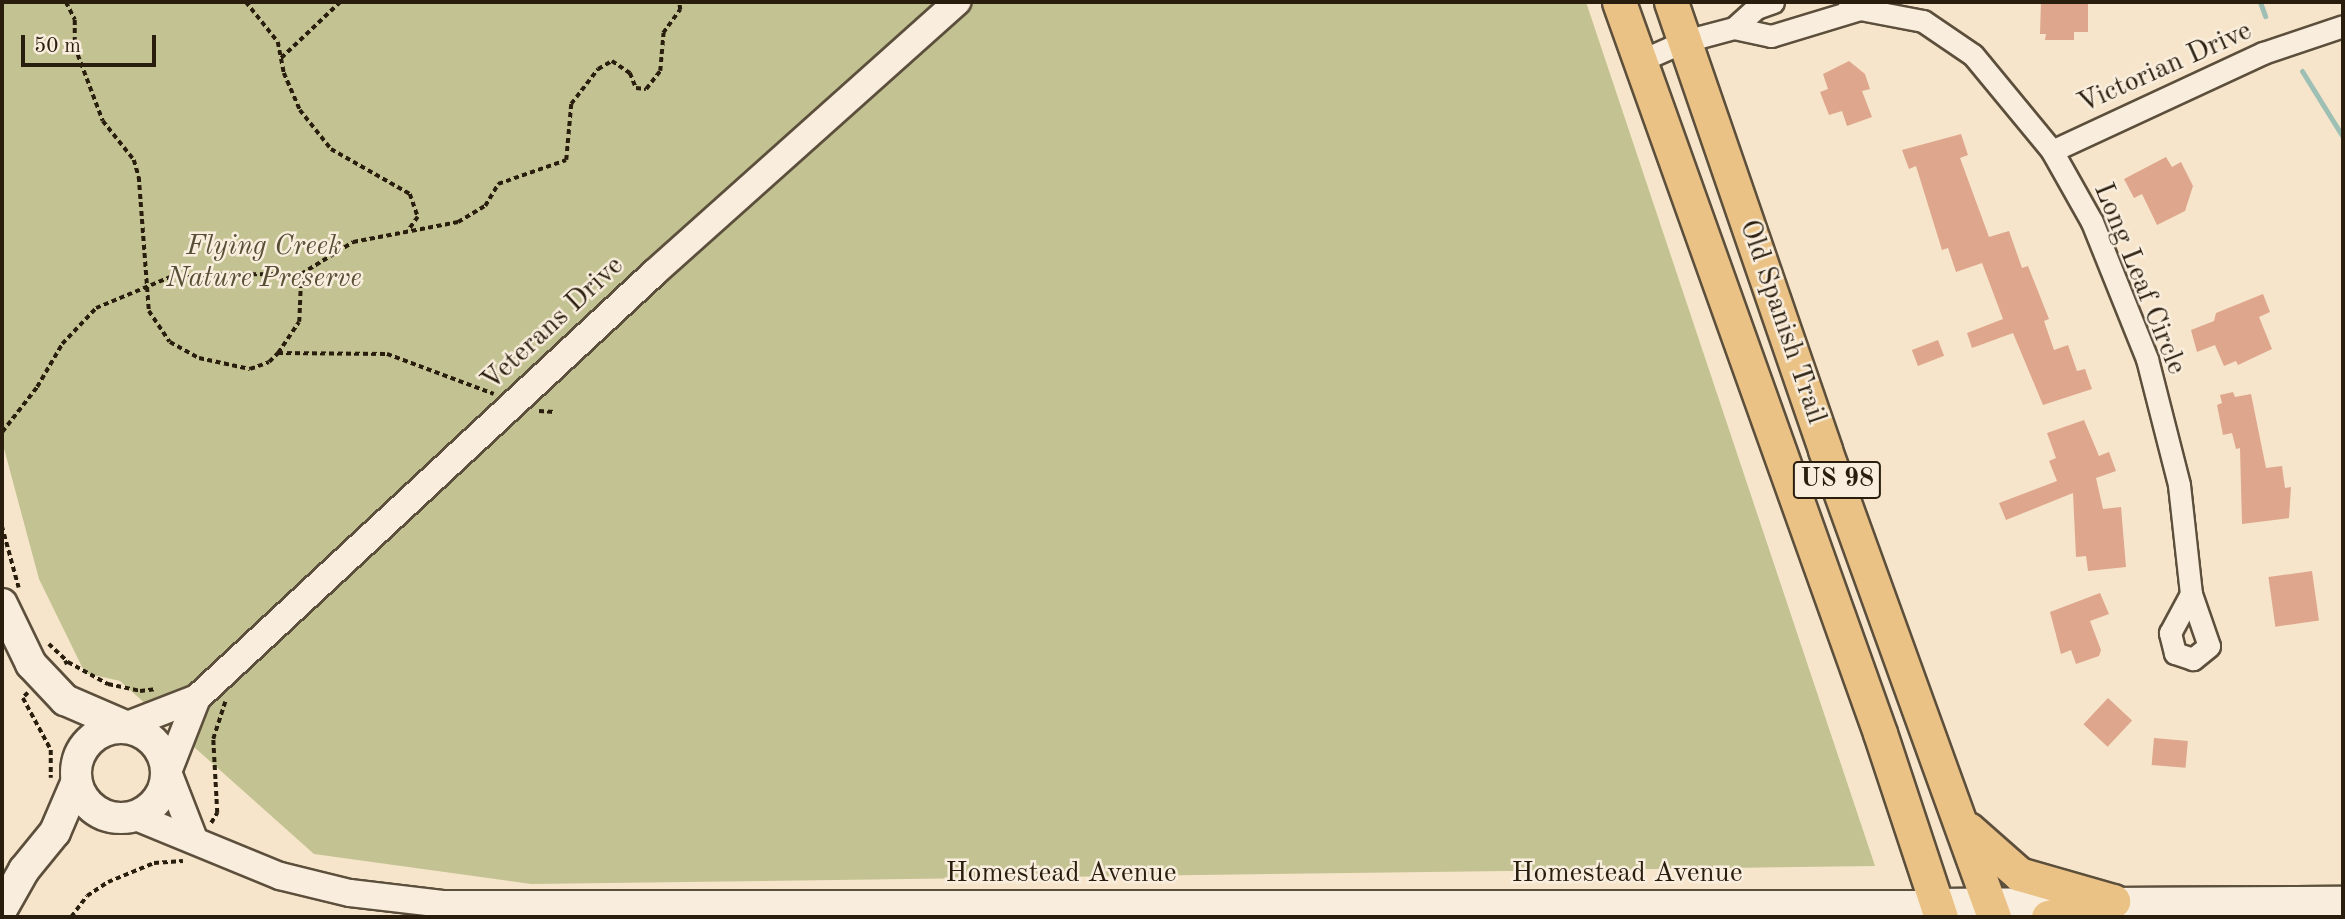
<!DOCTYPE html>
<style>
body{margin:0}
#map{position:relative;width:2345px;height:919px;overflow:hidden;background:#f6e5ca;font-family:"Old Standard TT",serif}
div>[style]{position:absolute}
.green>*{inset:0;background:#c3c292}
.stream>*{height:5px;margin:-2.5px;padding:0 2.5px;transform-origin:2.5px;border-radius:2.5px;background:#9dbfb4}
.building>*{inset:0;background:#dea68d;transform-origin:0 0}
.path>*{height:3.5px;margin-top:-1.75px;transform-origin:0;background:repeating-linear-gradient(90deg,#291d0d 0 5px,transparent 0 8.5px)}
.roads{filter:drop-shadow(2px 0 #5c4f3c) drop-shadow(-2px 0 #5c4f3c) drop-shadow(0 2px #5c4f3c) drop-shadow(0 -2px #5c4f3c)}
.minor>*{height:21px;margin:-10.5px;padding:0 10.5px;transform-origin:10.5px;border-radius:10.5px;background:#f9eedd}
.tertiary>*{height:26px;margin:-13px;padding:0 13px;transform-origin:13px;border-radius:13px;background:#f9eedd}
.secondary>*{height:30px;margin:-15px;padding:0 15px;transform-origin:15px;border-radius:15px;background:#f9eedd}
.secondary>.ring{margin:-15px;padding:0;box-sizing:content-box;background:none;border:30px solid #f9eedd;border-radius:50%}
.primary>*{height:33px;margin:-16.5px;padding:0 16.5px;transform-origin:16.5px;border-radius:16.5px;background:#ebc285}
span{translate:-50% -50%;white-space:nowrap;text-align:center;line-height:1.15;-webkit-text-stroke:5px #f9eedd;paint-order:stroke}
.shield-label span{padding:2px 5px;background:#f9eedd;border:2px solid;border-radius:5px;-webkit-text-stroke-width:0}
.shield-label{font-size:26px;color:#291d0d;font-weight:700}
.street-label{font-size:28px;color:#291d0d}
.park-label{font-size:28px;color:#574f35;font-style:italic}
.frame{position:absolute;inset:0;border:4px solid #291d0d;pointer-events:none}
.scale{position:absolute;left:21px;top:35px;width:135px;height:32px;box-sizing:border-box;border:4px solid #291d0d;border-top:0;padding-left:9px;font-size:21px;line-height:24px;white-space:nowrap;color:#291d0d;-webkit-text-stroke:5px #f9eedd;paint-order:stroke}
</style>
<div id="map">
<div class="green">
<div style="clip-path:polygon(2px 2px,1586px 2px,1875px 866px,531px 884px,314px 854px,120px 681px,85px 673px,39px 579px,2px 441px)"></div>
</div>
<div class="stream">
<div style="left:2260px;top:2px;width:15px;rotate:70deg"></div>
<div style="left:2302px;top:71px;width:78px;rotate:58.2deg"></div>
</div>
<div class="building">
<div style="clip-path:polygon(2041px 2px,2088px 2px,2088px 32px,2074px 32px,2074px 40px,2045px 40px,2046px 34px,2040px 34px)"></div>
<div style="clip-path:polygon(1849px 61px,1865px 74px,1870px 89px,1862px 91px,1872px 117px,1847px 126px,1842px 111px,1829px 115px,1820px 92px,1828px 89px,1823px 74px)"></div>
<div style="clip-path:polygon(1961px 134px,1968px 155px,1960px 158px,1989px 237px,2009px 231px,2022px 268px,2028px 266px,2049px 319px,2044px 321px,2054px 350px,2068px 345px,2077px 371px,2085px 369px,2092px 389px,2043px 405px,2013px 333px,1972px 348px,1967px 333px,2003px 319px,1982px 263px,1956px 272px,1948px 248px,1942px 250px,1916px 166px,1909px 169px,1902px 150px)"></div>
<div style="clip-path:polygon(2166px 157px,2172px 167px,2181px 162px,2193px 186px,2185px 211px,2157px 225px,2142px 194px,2134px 198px,2124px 179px)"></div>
<div style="clip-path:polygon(2263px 294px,2270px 312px,2259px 317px,2272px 349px,2238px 365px,2236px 361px,2224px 366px,2215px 345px,2197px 352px,2191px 330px,2214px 321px,2216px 313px)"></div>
<div style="left:1938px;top:340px;width:17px;height:28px;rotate:69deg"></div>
<div style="clip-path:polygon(2233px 392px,2235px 397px,2251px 394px,2266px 468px,2282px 466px,2285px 488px,2291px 487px,2289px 518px,2242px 524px,2240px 448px,2236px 449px,2232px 433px,2223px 435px,2217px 405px,2222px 403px,2220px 395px)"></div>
<div style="clip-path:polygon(2084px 420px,2099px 456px,2109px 452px,2116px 471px,2096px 478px,2103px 509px,2121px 507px,2126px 567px,2088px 571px,2086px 556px,2076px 557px,2073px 493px,2006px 520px,1999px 503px,2057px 481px,2049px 461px,2056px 458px,2047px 433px)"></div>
<div style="left:2312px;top:571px;width:50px;height:44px;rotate:82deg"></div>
<div style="clip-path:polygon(2100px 593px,2109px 614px,2090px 621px,2101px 650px,2099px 656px,2076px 664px,2071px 650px,2061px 654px,2050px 612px)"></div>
<div style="left:2108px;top:698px;width:33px;height:36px;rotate:43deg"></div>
<div style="left:2154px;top:738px;width:34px;height:27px;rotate:5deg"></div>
</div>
<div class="path">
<div style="left:66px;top:2px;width:20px;rotate:63deg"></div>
<div style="left:75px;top:20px;width:27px;rotate:90deg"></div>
<div style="left:75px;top:47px;width:79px;rotate:69.3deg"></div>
<div style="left:103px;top:121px;width:50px;rotate:51.5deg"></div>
<div style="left:134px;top:160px;width:18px;rotate:74deg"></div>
<div style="left:139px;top:177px;width:134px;rotate:85.7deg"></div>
<div style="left:149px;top:311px;width:37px;rotate:56deg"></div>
<div style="left:170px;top:342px;width:33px;rotate:29deg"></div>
<div style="left:199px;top:358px;width:52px;rotate:12.2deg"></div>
<div style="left:250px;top:369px;width:20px;rotate:-20deg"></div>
<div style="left:269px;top:362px;width:13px;rotate:-45deg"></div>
<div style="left:278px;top:353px;width:109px;rotate:0.5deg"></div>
<div style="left:387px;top:354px;width:114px;rotate:20.5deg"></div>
<div style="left:246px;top:2px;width:51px;rotate:51.3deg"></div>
<div style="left:278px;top:42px;width:32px;rotate:79deg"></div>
<div style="left:284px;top:73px;width:40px;rotate:66.6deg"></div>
<div style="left:300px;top:110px;width:50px;rotate:51.5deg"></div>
<div style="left:331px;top:149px;width:91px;rotate:29.7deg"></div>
<div style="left:410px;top:194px;width:24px;rotate:71deg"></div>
<div style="left:418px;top:217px;width:16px;rotate:125deg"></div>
<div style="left:281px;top:58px;width:81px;rotate:-43.5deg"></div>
<div style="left:278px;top:353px;width:37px;rotate:-56deg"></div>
<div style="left:299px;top:322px;width:47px;rotate:-87.6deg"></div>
<div style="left:539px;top:411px;width:16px;rotate:4deg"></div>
<div style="left:2px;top:432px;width:57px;rotate:-52.1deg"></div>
<div style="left:37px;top:387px;width:50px;rotate:-59.8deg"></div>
<div style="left:62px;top:344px;width:50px;rotate:-46.6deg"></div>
<div style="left:96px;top:308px;width:86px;rotate:-22.7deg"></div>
<div style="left:175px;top:275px;width:126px;rotate:-0.5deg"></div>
<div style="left:301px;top:274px;width:61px;rotate:-31.6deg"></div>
<div style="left:353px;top:242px;width:107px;rotate:-10.8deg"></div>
<div style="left:458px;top:222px;width:31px;rotate:-31deg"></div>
<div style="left:485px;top:206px;width:26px;rotate:-59deg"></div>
<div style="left:498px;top:184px;width:72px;rotate:-19.4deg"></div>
<div style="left:566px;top:160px;width:56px;rotate:-84.9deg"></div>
<div style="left:571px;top:104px;width:44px;rotate:-52.4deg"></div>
<div style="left:598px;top:69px;width:16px;rotate:-30deg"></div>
<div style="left:612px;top:61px;width:22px;rotate:34deg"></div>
<div style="left:630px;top:73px;width:16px;rotate:68deg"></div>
<div style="left:636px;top:88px;width:10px;rotate:6deg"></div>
<div style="left:646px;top:89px;width:23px;rotate:-52deg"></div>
<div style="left:660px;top:71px;width:38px;rotate:-85deg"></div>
<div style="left:663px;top:33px;width:29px;rotate:-54deg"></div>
<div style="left:680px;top:10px;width:8px;rotate:-97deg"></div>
<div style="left:2px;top:526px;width:64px;rotate:74.7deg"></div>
<div style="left:49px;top:644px;width:26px;rotate:43deg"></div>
<div style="left:68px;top:662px;width:4px;rotate:153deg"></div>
<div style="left:68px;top:662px;width:46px;rotate:28.8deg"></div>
<div style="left:108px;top:684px;width:33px;rotate:12deg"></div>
<div style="left:140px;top:691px;width:17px;rotate:-7deg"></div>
<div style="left:28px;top:693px;width:7px;rotate:135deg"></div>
<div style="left:23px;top:698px;width:59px;rotate:61.7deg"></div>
<div style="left:51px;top:750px;width:28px;rotate:90deg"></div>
<div style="left:211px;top:823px;width:12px;rotate:-59deg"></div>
<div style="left:217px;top:813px;width:74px;rotate:-93.1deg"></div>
<div style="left:213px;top:739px;width:39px;rotate:-72deg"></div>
<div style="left:71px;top:917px;width:26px;rotate:-53deg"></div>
<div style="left:87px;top:896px;width:25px;rotate:-34deg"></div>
<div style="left:108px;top:882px;width:50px;rotate:-22.4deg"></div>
<div style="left:154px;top:863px;width:29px;rotate:-4deg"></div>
</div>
<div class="roads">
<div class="minor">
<div style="left:1849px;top:2px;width:13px;rotate:32deg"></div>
<div style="left:1860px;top:9px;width:64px;rotate:10.8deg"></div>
<div style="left:1923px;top:21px;width:60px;rotate:34.2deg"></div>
<div style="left:1973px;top:55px;width:124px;rotate:50.5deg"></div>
<div style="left:2052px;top:151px;width:81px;rotate:60.6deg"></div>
<div style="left:2092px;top:222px;width:148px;rotate:68.1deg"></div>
<div style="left:2147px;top:359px;width:130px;rotate:75.7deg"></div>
<div style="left:2179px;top:485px;width:110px;rotate:83.7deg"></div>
<div style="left:1734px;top:28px;width:30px;rotate:-42deg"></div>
<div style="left:1756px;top:8px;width:18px;rotate:-19deg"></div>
<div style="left:1640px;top:61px;width:49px;rotate:-24deg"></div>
<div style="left:1685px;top:41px;width:51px;rotate:-14.9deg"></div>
<div style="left:1734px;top:28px;width:38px;rotate:12deg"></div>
<div style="left:1771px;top:36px;width:93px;rotate:-16.9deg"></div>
<div style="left:2052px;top:151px;width:233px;rotate:-24.9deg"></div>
<div style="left:2263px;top:53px;width:84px;rotate:-18.6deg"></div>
<div style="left:2191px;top:594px;width:55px;rotate:70.9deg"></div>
<div style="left:2209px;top:646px;width:21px;rotate:141deg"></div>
<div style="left:2193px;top:659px;width:19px;rotate:-162deg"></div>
<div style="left:2175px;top:653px;width:21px;rotate:-104deg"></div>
<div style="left:2170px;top:633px;width:44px;rotate:-61.7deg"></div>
</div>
<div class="tertiary">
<div style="left:125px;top:726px;width:77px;rotate:-21.3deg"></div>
<div style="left:197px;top:698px;width:624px;rotate:-42.92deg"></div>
<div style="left:654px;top:273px;width:407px;rotate:-41.8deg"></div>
<div style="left:136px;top:817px;width:156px;rotate:22.3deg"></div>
<div style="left:280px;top:876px;width:72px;rotate:13.7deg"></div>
<div style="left:350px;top:893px;width:95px;rotate:6.7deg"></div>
<div style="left:444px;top:904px;width:1493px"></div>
<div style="left:194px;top:839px;width:72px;rotate:-111.2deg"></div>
<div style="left:168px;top:772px;width:79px;rotate:-68.6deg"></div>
</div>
<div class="secondary">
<div style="left:2px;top:604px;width:67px;rotate:64.2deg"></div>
<div style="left:31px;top:664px;width:50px;rotate:46.6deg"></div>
<div style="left:65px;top:700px;width:65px;rotate:23.4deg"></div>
<div class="ring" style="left:76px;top:728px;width:60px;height:60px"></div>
<div style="left:1937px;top:904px;width:406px;rotate:-0.3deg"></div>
<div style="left:2px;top:909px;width:45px;rotate:-60.6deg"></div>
<div style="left:24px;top:870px;width:49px;rotate:-50.8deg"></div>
<div style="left:55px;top:832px;width:53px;rotate:-66.8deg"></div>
</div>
<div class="primary">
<div style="left:1619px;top:2px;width:776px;rotate:70.35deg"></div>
<div style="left:1880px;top:733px;width:194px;rotate:71.7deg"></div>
<div style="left:1671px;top:2px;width:474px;rotate:71deg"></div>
<div style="left:1825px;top:450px;width:497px;rotate:70.1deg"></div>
<div style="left:1968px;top:829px;width:68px;rotate:41.4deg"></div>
<div style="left:2019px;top:874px;width:98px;rotate:16deg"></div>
<div style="left:2048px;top:917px;width:67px;rotate:-13.8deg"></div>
</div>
</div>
<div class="shield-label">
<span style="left:1837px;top:480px">US 98</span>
</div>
<div class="street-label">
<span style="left:2165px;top:68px;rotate:-24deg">Victorian Drive</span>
<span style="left:2139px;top:279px;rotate:68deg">Long Leaf Circle</span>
<span style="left:1782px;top:322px;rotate:71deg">Old Spanish Trail</span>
<span style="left:553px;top:324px;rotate:-43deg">Veterans Drive</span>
<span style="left:1061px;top:874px">Homestead Avenue</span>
<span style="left:1627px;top:874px">Homestead Avenue</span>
</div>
<div class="park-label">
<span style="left:264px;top:263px">Flying Creek<br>Nature Preserve</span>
</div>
<div class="frame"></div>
<div class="scale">50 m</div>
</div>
